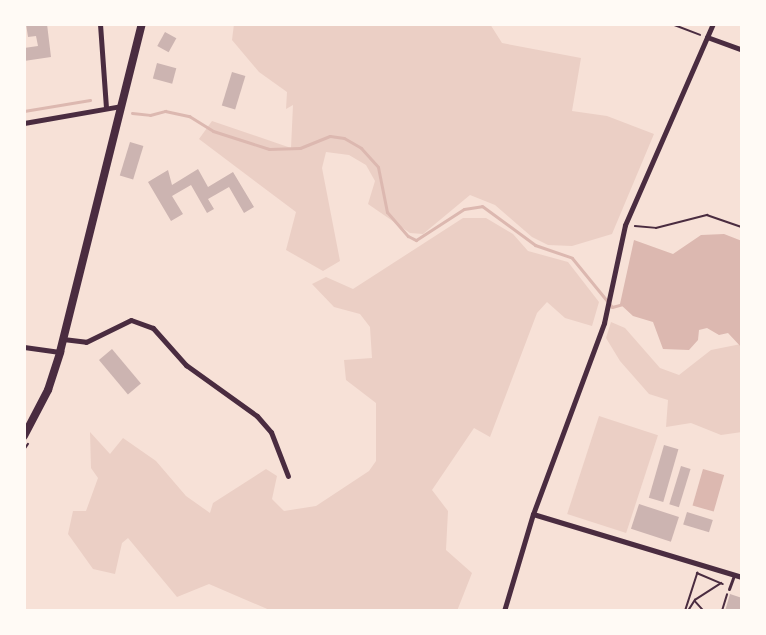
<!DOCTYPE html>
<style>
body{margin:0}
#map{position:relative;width:766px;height:635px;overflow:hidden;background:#f7e1d7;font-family:"Alegreya Sans",sans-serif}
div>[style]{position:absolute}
.green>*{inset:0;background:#ebcfc5;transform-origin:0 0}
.water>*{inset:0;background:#dcb8b0;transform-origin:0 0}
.stream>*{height:3px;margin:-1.5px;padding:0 1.5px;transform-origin:1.5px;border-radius:1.5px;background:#dcb8b0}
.building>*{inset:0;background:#ccb4b1;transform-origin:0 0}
.path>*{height:1.5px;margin:-0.75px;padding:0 0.75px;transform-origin:0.75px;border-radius:0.75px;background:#4a2c40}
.service>*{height:3px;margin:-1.5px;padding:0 1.5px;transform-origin:1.5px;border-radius:1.5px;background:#4a2c40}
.minor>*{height:5px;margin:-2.5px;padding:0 2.5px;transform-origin:2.5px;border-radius:2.5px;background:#4a2c40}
.secondary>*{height:8px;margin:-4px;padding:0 4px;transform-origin:4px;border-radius:4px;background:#4a2c40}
span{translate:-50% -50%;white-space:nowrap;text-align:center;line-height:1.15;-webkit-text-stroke:5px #fffaf5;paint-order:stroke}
.frame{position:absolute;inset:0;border:26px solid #fffaf5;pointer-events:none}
</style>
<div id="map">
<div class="green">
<div style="clip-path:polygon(234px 24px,490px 24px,502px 43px,581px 58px,572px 111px,607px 116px,654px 134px,612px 234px,572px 246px,548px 245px,532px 237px,495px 205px,470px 195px,423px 234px,410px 233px,368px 204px,375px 181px,366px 165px,349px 155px,326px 152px,322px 168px,340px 261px,323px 271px,286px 250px,296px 212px,199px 139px,212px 121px,291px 148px,293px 105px,286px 109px,287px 92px,259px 72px,232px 40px)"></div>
<div style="clip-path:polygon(463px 218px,486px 218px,513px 234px,528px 251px,568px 262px,599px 302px,592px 326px,565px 318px,547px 302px,537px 313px,490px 437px,474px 428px,432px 490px,448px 511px,446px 550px,472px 573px,457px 611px,272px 611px,209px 584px,177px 597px,128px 538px,122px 543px,115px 574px,93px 569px,68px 534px,73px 511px,86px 511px,98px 478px,91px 468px,90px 432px,110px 454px,123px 438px,156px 461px,186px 496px,210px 513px,213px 503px,266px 469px,277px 476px,272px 499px,284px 511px,316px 506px,369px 471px,376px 461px,376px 403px,346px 380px,344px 360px,372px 358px,370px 327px,360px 314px,334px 307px,312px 284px,326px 277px,353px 289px)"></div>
<div style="clip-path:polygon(611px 322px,625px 328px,660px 368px,679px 375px,711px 350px,741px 344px,742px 432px,721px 435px,691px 423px,666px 427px,668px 400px,649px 394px,620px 361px,606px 338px)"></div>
<div style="left:599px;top:416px;width:62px;height:103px;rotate:18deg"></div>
</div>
<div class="water">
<div style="clip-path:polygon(724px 234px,742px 241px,742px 348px,728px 333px,719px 335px,707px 328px,699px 330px,698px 340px,689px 350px,663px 349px,653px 322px,633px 316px,620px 304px,634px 240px,673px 254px,701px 235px)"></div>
<div style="left:703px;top:469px;width:22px;height:38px;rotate:16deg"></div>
</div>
<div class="stream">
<div style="left:24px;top:111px;width:67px;rotate:-9.5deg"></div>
<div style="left:132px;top:113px;width:18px;rotate:6deg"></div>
<div style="left:150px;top:115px;width:16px;rotate:-15deg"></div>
<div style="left:165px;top:111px;width:25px;rotate:12deg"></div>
<div style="left:189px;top:116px;width:28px;rotate:32deg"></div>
<div style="left:213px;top:131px;width:59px;rotate:17.8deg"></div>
<div style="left:269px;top:149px;width:31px;rotate:-2deg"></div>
<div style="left:300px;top:148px;width:32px;rotate:-22deg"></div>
<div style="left:330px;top:136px;width:14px;rotate:8deg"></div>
<div style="left:344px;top:138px;width:20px;rotate:30deg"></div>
<div style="left:361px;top:148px;width:25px;rotate:48deg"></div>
<div style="left:378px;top:167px;width:46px;rotate:78.7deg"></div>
<div style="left:387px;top:212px;width:32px;rotate:49deg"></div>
<div style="left:408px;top:236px;width:9px;rotate:27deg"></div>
<div style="left:416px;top:240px;width:57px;rotate:-32.9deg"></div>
<div style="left:464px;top:209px;width:18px;rotate:-9deg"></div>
<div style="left:482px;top:206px;width:66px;rotate:36.3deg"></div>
<div style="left:535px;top:245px;width:39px;rotate:19deg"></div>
<div style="left:572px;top:258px;width:63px;rotate:50.8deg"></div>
<div style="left:612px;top:307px;width:11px;rotate:-15deg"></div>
</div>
<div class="building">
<div style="clip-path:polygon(26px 24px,47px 24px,51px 57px,24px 61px,24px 48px,38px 46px,36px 36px,28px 37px)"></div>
<div style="left:165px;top:32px;width:13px;height:16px;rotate:29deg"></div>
<div style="left:157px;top:63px;width:20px;height:16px;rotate:15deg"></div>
<div style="left:232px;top:72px;width:14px;height:35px;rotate:17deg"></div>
<div style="left:130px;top:142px;width:14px;height:35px;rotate:17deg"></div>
<div style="clip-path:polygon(198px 169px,208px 187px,233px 172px,254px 207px,244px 213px,229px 187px,208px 199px,214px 209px,207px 213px,191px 185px,172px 196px,183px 214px,171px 221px,148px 182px,168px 170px,172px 185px)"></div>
<div style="left:112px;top:349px;width:45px;height:17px;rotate:50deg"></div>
<div style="left:664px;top:445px;width:15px;height:55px;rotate:16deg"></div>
<div style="left:681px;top:466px;width:10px;height:40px;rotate:17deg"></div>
<div style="left:639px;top:504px;width:42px;height:26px;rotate:18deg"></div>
<div style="left:687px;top:512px;width:27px;height:13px;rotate:17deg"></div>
<div style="clip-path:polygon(730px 594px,742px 598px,742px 611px,725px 611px)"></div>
</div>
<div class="path">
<div style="left:672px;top:24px;width:30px;rotate:21deg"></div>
<div style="left:635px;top:226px;width:21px;rotate:5deg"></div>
<div style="left:656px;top:228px;width:53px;rotate:-14.3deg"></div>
<div style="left:707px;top:215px;width:37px;rotate:19deg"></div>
<div style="left:24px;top:450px;width:7px;rotate:-56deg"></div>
<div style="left:695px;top:601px;width:13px;rotate:48deg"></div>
<div style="left:685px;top:611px;width:40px;rotate:-72deg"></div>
<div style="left:697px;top:573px;width:28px;rotate:23deg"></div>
<div style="left:688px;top:611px;width:13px;rotate:-58deg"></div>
<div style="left:695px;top:600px;width:31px;rotate:-33deg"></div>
<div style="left:722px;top:611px;width:17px;rotate:-73deg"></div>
</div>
<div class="service">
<div style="left:729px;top:589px;width:15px;rotate:-70deg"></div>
</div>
<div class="minor">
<div style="left:100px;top:24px;width:84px;rotate:85.9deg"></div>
<div style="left:707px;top:37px;width:37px;rotate:20deg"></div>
<div style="left:24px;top:123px;width:98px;rotate:-9.9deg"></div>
<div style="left:63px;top:339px;width:23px;rotate:7deg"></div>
<div style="left:86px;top:342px;width:50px;rotate:-26.1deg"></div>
<div style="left:131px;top:320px;width:23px;rotate:20deg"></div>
<div style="left:153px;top:328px;width:50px;rotate:48.3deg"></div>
<div style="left:186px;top:365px;width:87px;rotate:35.7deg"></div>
<div style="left:257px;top:416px;width:21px;rotate:49deg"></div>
<div style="left:271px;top:432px;width:47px;rotate:68.9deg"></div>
<div style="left:24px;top:347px;width:36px;rotate:8deg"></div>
<div style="left:533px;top:514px;width:218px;rotate:16.8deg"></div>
<div style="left:504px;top:611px;width:101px;rotate:-73.4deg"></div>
<div style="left:533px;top:514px;width:204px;rotate:-69.6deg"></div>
<div style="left:604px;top:323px;width:100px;rotate:-77.9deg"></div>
<div style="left:625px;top:225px;width:219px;rotate:-66.4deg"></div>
</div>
<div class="secondary">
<div style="left:24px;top:436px;width:52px;rotate:-62.4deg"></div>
<div style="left:48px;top:390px;width:40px;rotate:-72deg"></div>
<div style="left:60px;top:352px;width:338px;rotate:-76deg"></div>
</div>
<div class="frame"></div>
</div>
